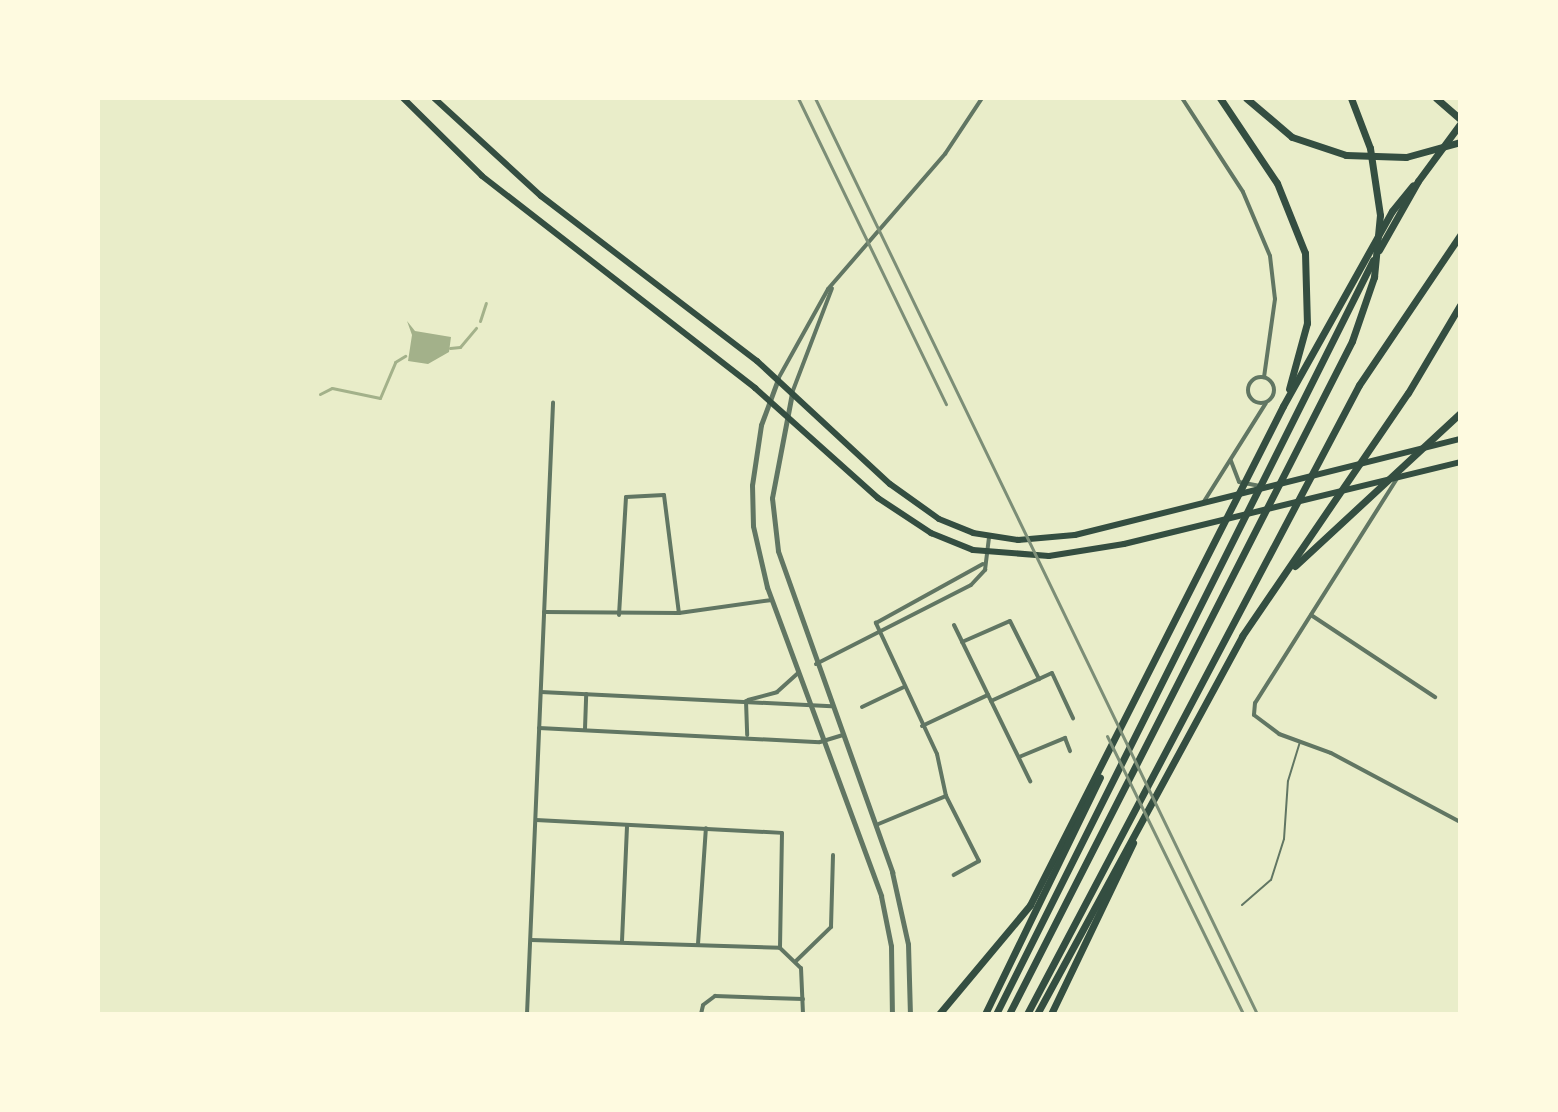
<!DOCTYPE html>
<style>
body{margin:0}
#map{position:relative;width:1558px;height:1112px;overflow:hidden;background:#e9edc9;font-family:"Fira Sans Condensed",sans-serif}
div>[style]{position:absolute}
.water>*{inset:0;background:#a3b18a}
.stream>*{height:3px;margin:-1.5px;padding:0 1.5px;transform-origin:1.5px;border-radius:1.5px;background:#a3b18a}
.service>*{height:2px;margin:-1px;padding:0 1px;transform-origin:1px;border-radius:1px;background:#617663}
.minor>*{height:4px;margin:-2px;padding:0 2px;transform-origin:2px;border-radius:2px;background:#617663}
.minor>.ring{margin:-2px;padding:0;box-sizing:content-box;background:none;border:4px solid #617663;border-radius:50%}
.tertiary>*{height:5px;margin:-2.5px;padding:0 2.5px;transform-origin:2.5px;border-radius:2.5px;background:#617663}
.primary>*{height:6px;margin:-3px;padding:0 3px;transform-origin:3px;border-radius:3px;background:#344e41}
.motorway>*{height:7px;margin:-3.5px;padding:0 3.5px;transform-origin:3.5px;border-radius:3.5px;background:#344e41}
.rail>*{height:3px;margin:-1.5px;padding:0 1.5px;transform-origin:1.5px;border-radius:1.5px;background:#7c8e77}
span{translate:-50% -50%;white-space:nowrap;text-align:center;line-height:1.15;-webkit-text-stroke:8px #fefae0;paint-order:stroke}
.frame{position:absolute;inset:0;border:100px solid #fefae0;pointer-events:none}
</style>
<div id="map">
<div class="water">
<div style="clip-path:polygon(407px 321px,415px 331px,451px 337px,449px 352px,428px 364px,408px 361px,412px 335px)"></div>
</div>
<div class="stream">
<div style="left:480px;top:321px;width:19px;rotate:-72deg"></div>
<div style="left:450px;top:348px;width:10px;rotate:-6deg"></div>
<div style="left:460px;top:347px;width:25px;rotate:-50deg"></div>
<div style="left:320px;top:394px;width:13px;rotate:-27deg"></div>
<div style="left:332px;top:388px;width:49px;rotate:11.8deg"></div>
<div style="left:380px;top:398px;width:39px;rotate:-67deg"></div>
<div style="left:395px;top:362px;width:12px;rotate:-31deg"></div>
</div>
<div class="service">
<div style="left:1242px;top:905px;width:38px;rotate:-41deg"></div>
<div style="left:1271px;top:880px;width:43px;rotate:-72.4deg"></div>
<div style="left:1284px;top:839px;width:58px;rotate:-86.1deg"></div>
<div style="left:1288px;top:781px;width:39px;rotate:-73deg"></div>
</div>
<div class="minor">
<div style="left:1182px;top:98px;width:112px;rotate:57deg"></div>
<div style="left:1243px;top:192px;width:69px;rotate:67.1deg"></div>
<div style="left:1270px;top:256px;width:43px;rotate:83.4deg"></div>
<div style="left:1275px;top:299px;width:79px;rotate:98deg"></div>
<div class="ring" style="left:1248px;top:377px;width:22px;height:22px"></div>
<div style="left:778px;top:379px;width:103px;rotate:-60.9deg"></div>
<div style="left:828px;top:289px;width:179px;rotate:-49.1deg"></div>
<div style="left:945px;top:154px;width:67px;rotate:-56.5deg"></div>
<div style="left:792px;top:393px;width:112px;rotate:-69.1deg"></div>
<div style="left:1231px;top:461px;width:22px;rotate:69deg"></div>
<div style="left:1239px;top:482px;width:20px;rotate:11deg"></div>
<div style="left:1398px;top:477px;width:267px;rotate:122.3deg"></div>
<div style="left:1255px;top:703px;width:12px;rotate:95deg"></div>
<div style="left:1254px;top:715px;width:31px;rotate:37deg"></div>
<div style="left:1279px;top:734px;width:55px;rotate:20.1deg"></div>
<div style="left:1331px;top:753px;width:146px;rotate:28.1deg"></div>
<div style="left:1203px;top:503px;width:118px;rotate:-57.8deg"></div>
<div style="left:544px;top:612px;width:135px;rotate:0.4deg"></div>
<div style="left:679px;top:613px;width:94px;rotate:-8deg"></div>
<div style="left:619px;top:615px;width:118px;rotate:-86.6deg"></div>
<div style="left:626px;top:497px;width:38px;rotate:-3deg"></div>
<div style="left:664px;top:495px;width:119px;rotate:82.8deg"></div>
<div style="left:1311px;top:615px;width:149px;rotate:33.5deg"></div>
<div style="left:954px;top:625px;width:174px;rotate:64deg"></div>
<div style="left:962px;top:642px;width:52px;rotate:-23.6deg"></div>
<div style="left:1010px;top:621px;width:65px;rotate:63.4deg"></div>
<div style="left:816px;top:664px;width:174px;rotate:-27deg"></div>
<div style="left:971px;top:585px;width:21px;rotate:-47deg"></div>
<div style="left:985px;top:570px;width:32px;rotate:-83deg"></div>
<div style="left:541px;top:692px;width:291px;rotate:2.8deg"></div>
<div style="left:748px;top:700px;width:30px;rotate:-15deg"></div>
<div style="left:777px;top:692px;width:28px;rotate:-42deg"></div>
<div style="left:746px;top:701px;width:34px;rotate:88deg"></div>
<div style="left:991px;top:701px;width:67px;rotate:-24.7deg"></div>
<div style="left:1052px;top:673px;width:50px;rotate:65deg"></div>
<div style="left:862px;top:707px;width:47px;rotate:-25.5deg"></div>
<div style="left:922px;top:726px;width:73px;rotate:-25.2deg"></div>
<div style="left:539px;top:728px;width:281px;rotate:2.9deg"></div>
<div style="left:820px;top:742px;width:24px;rotate:-17deg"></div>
<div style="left:585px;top:729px;width:35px;rotate:-88deg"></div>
<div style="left:1019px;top:757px;width:50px;rotate:-22.4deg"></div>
<div style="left:1065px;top:738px;width:14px;rotate:69deg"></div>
<div style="left:946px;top:796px;width:73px;rotate:63.1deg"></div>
<div style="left:979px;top:861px;width:29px;rotate:151deg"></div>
<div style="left:536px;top:820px;width:246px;rotate:3deg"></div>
<div style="left:782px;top:833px;width:115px;rotate:91deg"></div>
<div style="left:876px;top:825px;width:76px;rotate:-22.5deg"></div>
<div style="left:946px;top:796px;width:43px;rotate:-102.1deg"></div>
<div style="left:937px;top:754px;width:145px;rotate:-115deg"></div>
<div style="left:876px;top:623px;width:122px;rotate:-28.9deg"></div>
<div style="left:531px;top:940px;width:249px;rotate:1.8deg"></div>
<div style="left:622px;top:941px;width:115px;rotate:-87.5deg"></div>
<div style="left:698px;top:944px;width:116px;rotate:-86.1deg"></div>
<div style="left:780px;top:948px;width:29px;rotate:44deg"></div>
<div style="left:801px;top:968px;width:46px;rotate:87.5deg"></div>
<div style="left:796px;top:961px;width:49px;rotate:-44.2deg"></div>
<div style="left:831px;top:927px;width:72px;rotate:-88.4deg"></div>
<div style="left:527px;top:1014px;width:612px;rotate:-87.56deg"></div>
<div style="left:701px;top:1014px;width:9px;rotate:-77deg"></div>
<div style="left:703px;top:1005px;width:15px;rotate:-37deg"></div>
<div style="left:715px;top:996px;width:88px;rotate:2deg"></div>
</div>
<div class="tertiary">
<div style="left:778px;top:379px;width:49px;rotate:110.3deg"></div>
<div style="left:761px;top:425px;width:61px;rotate:98.5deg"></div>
<div style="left:752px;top:485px;width:41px;rotate:88.6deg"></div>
<div style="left:753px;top:526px;width:63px;rotate:77.1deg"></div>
<div style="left:767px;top:587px;width:329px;rotate:69.7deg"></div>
<div style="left:881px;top:896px;width:51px;rotate:78.7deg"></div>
<div style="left:891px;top:946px;width:68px;rotate:89.2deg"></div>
<div style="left:792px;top:393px;width:107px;rotate:100.8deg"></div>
<div style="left:772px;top:498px;width:53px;rotate:83.5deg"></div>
<div style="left:778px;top:551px;width:341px;rotate:70.4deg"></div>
<div style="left:892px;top:872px;width:74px;rotate:77.5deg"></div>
<div style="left:908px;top:944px;width:70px;rotate:88.4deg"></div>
</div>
<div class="primary">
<div style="left:403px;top:98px;width:111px;rotate:44.6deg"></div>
<div style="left:482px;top:176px;width:346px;rotate:37.8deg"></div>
<div style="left:755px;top:388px;width:165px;rotate:41.8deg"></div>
<div style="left:878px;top:498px;width:64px;rotate:33.4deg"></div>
<div style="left:931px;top:533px;width:45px;rotate:22deg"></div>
<div style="left:973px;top:550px;width:76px;rotate:4.5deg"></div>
<div style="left:1049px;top:556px;width:76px;rotate:-9.1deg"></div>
<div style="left:1124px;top:544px;width:346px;rotate:-13.7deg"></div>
<div style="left:434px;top:98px;width:145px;rotate:42.5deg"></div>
<div style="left:541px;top:196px;width:272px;rotate:37.4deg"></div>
<div style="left:757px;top:361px;width:181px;rotate:42.8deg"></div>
<div style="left:890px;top:484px;width:60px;rotate:35.5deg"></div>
<div style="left:939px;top:519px;width:37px;rotate:22deg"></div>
<div style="left:973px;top:533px;width:46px;rotate:8.8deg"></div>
<div style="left:1018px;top:540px;width:57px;rotate:-5deg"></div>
<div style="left:1075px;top:535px;width:397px;rotate:-14deg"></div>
</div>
<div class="motorway">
<div style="left:1220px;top:98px;width:102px;rotate:56.2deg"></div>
<div style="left:1277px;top:183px;width:75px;rotate:68.2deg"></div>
<div style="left:1305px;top:253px;width:70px;rotate:88.4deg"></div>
<div style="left:1307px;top:323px;width:68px;rotate:105.3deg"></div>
<div style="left:1246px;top:98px;width:60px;rotate:40.3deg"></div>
<div style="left:1292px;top:137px;width:57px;rotate:18.4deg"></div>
<div style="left:1346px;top:155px;width:60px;rotate:1.9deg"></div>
<div style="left:1406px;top:157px;width:56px;rotate:-15.5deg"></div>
<div style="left:1436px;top:98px;width:32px;rotate:41deg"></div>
<div style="left:1379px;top:250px;width:79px;rotate:-60.5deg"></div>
<div style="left:1418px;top:181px;width:71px;rotate:-53.6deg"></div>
<div style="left:1295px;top:566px;width:225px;rotate:-42.8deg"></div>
<div style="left:939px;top:1014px;width:142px;rotate:-50.1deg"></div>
<div style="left:1030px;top:905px;width:559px;rotate:-63.11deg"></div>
<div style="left:1283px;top:406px;width:223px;rotate:-60.8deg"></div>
<div style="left:1392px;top:211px;width:33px;rotate:-51deg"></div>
<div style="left:985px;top:1014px;width:263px;rotate:-64.1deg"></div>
<div style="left:996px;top:1014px;width:843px;rotate:-63.43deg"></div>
<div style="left:1009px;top:1014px;width:755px;rotate:-62.99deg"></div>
<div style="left:1352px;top:341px;width:68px;rotate:-71deg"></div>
<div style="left:1374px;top:277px;width:62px;rotate:-84.5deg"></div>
<div style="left:1380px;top:215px;width:68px;rotate:-98.5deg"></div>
<div style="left:1370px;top:148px;width:53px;rotate:-110.8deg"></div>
<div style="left:1027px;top:1014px;width:711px;rotate:-62.17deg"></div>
<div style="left:1359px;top:385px;width:181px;rotate:-56deg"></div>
<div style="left:1037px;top:1014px;width:430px;rotate:-61.5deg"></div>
<div style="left:1242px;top:636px;width:294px;rotate:-55.7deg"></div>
<div style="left:1408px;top:393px;width:102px;rotate:-59.4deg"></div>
<div style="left:1051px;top:1014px;width:190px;rotate:-64.4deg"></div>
</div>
<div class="rail">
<div style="left:798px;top:98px;width:340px;rotate:64.2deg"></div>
<div style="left:815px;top:98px;width:1017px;rotate:64.24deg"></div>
<div style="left:1107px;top:736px;width:309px;rotate:63.9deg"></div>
</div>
<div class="frame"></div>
</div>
